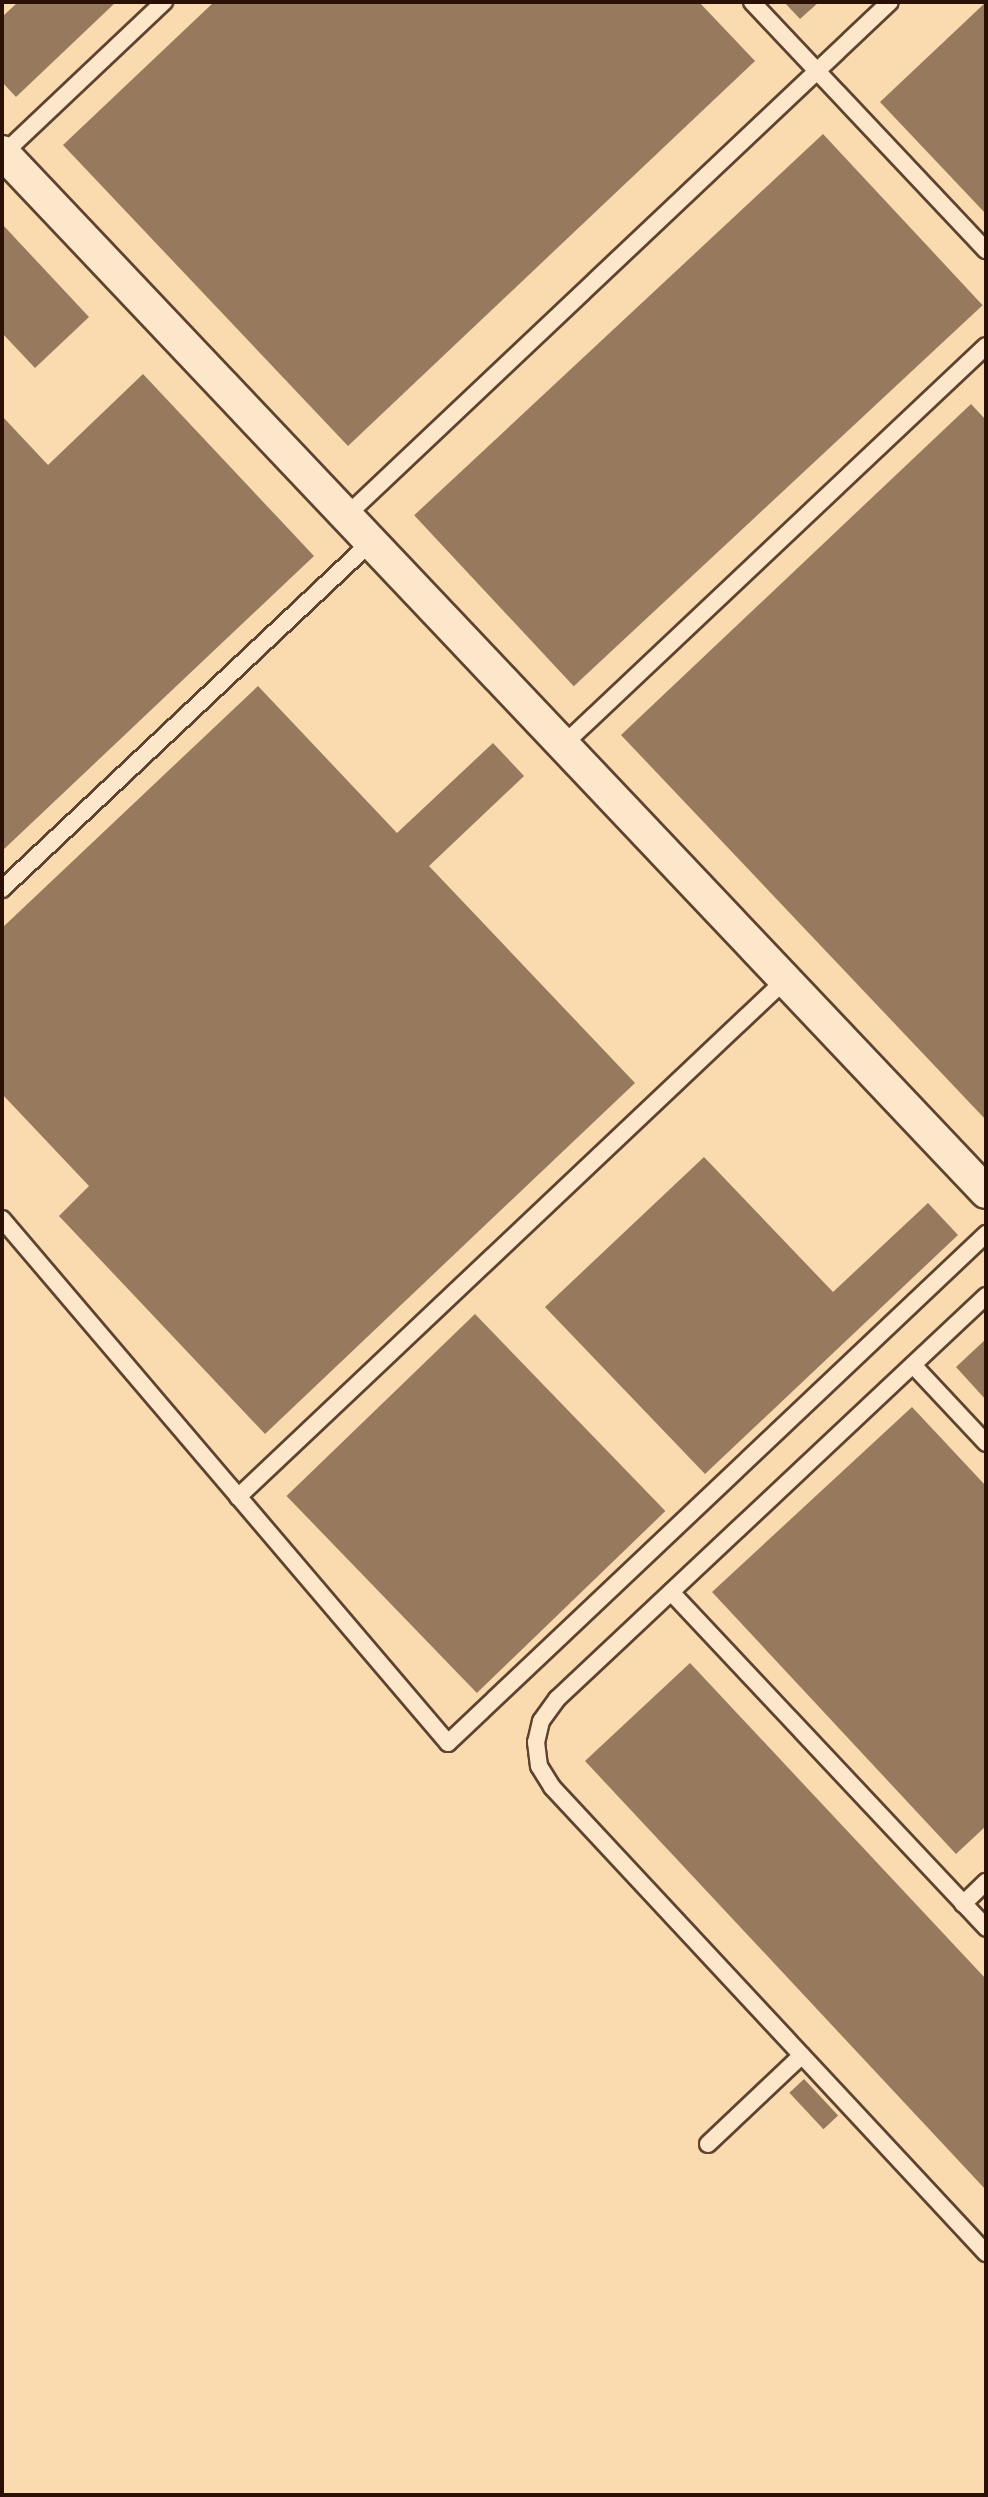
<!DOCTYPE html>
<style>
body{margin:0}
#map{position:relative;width:988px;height:2497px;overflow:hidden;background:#fadaaf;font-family:"IM FELL Double Pica",serif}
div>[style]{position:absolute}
.building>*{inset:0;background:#977a5d;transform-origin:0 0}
.roads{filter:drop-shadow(2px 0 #5f4330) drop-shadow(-2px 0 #5f4330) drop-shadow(0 2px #5f4330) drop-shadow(0 -2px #5f4330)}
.service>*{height:16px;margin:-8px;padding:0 8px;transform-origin:8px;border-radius:8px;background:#fce7cb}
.minor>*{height:32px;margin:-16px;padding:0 16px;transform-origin:16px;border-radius:16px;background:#fce7cb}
span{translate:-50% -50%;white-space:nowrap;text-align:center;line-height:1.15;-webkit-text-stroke:5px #fce7cb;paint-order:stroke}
.frame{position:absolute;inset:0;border:4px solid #2b1105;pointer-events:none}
</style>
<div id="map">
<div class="building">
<div style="clip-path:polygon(18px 2px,116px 2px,16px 97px,2px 82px,2px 17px)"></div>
<div style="clip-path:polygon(214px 2px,699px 2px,755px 61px,348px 446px,63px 145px)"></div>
<div style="clip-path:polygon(784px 2px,819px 2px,800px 19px)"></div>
<div style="clip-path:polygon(986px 2px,986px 214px,880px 102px)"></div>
<div style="left:823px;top:134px;width:234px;height:559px;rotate:47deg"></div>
<div style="clip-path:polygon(2px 224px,89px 317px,35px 368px,2px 333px)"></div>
<div style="clip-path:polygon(143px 374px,314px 556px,2px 851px,2px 416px,48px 465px)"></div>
<div style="clip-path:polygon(971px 404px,986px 420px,986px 1120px,621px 735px)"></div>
<div style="clip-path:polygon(258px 686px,397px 833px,493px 743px,524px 776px,429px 866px,635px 1083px,265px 1434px,59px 1216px,89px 1186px,2px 1094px,2px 928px)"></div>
<div style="clip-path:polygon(704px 1157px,833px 1292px,928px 1203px,958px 1235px,705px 1474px,545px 1307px)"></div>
<div style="left:475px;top:1314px;width:274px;height:262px;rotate:46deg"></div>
<div style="clip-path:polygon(986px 1339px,986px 1400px,956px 1367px)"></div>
<div style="clip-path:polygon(912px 1407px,986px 1486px,986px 1826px,956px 1854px,712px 1592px)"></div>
<div style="clip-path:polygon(690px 1663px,986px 1979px,986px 2190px,585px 1761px)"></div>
<div style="left:804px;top:2079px;width:50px;height:20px;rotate:47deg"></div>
</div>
<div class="roads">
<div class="service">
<div style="left:752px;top:2px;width:341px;rotate:46.7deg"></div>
<div style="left:2px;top:155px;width:223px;rotate:-43.4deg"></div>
<div style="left:346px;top:516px;width:748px;rotate:-43.38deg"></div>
<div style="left:563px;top:745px;width:581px;rotate:-43.33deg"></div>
<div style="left:2px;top:889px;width:507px;rotate:-43.24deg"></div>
<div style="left:2px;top:1219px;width:688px;rotate:49.6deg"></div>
<div style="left:448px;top:1743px;width:741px;rotate:-43.41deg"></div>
<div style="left:986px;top:1296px;width:589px;rotate:136.79deg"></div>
<div style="left:557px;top:1699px;width:27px;rotate:126deg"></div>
<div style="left:541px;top:1721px;width:22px;rotate:103deg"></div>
<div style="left:536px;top:1742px;width:24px;rotate:83deg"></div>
<div style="left:539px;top:1766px;width:25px;rotate:58deg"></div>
<div style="left:552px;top:1787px;width:637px;rotate:47.04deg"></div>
<div style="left:913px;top:1365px;width:107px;rotate:46.9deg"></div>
<div style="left:238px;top:1497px;width:753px;rotate:-43.38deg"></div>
<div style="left:671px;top:1592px;width:461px;rotate:46.8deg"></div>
<div style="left:963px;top:1904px;width:32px;rotate:-44deg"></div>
<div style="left:708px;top:2144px;width:129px;rotate:-43.4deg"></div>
</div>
<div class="minor">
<div style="left:2px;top:152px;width:1432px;rotate:46.58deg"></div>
</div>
</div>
<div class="frame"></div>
</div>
